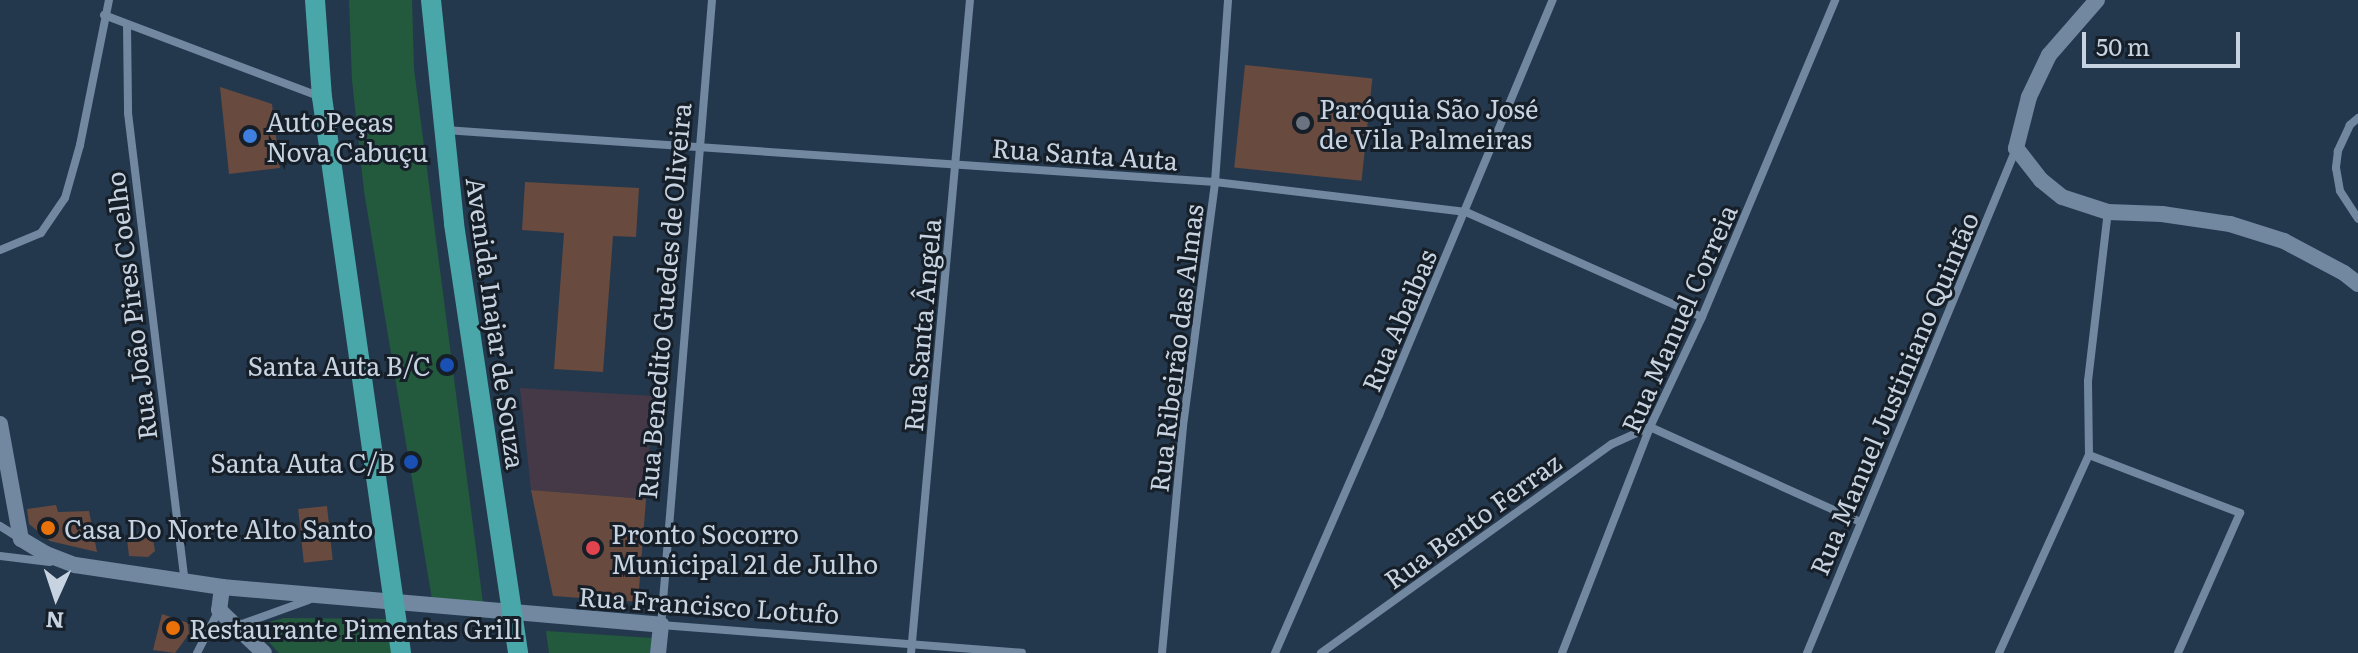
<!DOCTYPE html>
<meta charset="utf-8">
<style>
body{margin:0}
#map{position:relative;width:2358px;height:653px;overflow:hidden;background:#24384d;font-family:Literata,serif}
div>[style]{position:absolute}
.industrial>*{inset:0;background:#453948}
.green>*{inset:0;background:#235a3d}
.building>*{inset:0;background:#684a3f;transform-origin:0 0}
.street>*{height:8px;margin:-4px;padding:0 4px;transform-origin:4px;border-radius:4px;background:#7188a0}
.secondary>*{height:16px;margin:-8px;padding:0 8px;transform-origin:8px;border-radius:8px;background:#7188a0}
.primary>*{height:20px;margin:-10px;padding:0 10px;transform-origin:10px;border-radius:10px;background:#49a7a9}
.dots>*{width:22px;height:22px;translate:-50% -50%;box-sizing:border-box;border:4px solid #161e28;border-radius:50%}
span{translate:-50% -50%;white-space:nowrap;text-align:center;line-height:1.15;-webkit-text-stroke:6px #161e28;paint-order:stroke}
.poi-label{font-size:26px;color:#c7d3e1}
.left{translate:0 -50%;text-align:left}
.right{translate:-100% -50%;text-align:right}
.street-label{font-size:26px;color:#c7d3e1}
.north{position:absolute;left:16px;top:557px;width:80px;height:80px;-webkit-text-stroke:6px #161e28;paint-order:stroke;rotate:183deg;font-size:22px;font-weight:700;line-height:32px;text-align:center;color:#c7d3e1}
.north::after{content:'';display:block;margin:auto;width:28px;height:36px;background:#c7d3e1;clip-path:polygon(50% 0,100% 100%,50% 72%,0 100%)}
.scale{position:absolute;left:2082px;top:32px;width:158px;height:36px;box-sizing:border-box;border:4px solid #c7d3e1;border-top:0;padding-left:10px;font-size:24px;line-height:28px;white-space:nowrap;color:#c7d3e1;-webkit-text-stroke:6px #161e28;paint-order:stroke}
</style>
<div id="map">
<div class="industrial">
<div style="clip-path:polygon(520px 388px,653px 396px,646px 499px,531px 490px)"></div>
</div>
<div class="green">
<div style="clip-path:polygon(349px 0,412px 0,414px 69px,483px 603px,432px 599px,364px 191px,352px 80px)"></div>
<div style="clip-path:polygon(284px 618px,394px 619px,398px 653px,279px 653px,254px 626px)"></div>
<div style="clip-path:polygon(546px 631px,652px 638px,650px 653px,549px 653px)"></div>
</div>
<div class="building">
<div style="left:1245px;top:65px;width:128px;height:103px;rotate:6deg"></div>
<div style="clip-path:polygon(220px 87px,272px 104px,280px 168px,229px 174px)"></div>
<div style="clip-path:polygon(525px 182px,639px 188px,636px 237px,613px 236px,603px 372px,554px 369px,564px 233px,522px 230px)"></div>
<div style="clip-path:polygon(531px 490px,646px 499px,638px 602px,553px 596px)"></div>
<div style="clip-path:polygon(56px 505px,58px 512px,89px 511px,97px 552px,50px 541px,29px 524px,27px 509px)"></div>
<div style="left:327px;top:506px;width:54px;height:29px;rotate:84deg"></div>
<div style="clip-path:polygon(152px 533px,155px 551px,148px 557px,129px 556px,127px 539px)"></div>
<div style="clip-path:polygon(162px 614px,188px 623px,189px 634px,175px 653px,153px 650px)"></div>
</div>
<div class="street">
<div style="left:712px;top:0;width:627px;rotate:94.66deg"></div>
<div style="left:661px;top:625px;width:362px;rotate:4.4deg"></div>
<div style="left:104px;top:15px;width:232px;rotate:20.7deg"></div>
<div style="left:127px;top:25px;width:88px;rotate:89.3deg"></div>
<div style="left:128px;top:113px;width:471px;rotate:83.1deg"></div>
<div style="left:2358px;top:118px;width:11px;rotate:139deg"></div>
<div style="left:2350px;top:125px;width:29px;rotate:115deg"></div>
<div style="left:2338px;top:151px;width:17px;rotate:97deg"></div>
<div style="left:2336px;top:168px;width:23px;rotate:80deg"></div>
<div style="left:2340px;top:191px;width:33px;rotate:57deg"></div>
<div style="left:445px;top:130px;width:772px;rotate:3.86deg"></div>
<div style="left:1215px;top:182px;width:253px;rotate:6.8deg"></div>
<div style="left:1466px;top:212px;width:258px;rotate:24deg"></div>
<div style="left:0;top:250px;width:44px;rotate:-22.5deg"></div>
<div style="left:41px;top:233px;width:42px;rotate:-55.6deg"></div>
<div style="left:65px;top:198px;width:55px;rotate:-74.2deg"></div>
<div style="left:80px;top:145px;width:148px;rotate:-78.7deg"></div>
<div style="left:2089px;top:455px;width:162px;rotate:21deg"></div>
<div style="left:2240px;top:513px;width:153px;rotate:113.9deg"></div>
<div style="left:0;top:526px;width:25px;rotate:32deg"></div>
<div style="left:0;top:556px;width:50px;rotate:6.8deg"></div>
<div style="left:239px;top:625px;width:74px;rotate:-19.7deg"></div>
<div style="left:197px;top:653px;width:48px;rotate:-62.9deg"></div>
<div style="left:911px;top:653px;width:656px;rotate:-84.84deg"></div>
<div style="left:1162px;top:653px;width:228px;rotate:-84.7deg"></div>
<div style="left:1183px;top:426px;width:246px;rotate:-82.5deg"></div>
<div style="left:1215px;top:182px;width:182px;rotate:-85.9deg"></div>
<div style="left:1275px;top:653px;width:260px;rotate:-66.4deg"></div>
<div style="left:1379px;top:415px;width:450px;rotate:-67.3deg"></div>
<div style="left:1321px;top:653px;width:358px;rotate:-35.7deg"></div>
<div style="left:1612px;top:444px;width:42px;rotate:-24.1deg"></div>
<div style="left:1650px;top:427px;width:230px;rotate:24.3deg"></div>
<div style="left:1562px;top:653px;width:243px;rotate:-68.7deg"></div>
<div style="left:1650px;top:427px;width:122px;rotate:-64.7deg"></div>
<div style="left:1702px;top:317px;width:344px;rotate:-67.2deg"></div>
<div style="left:1807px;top:653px;width:546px;rotate:-67.48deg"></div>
<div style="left:1999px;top:653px;width:217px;rotate:-65.6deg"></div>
<div style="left:2089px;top:455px;width:74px;rotate:-90.8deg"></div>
<div style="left:2088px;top:381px;width:170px;rotate:-83.3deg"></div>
</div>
<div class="secondary">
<div style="left:2097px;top:0;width:73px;rotate:131.1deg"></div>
<div style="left:2049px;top:55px;width:47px;rotate:115.5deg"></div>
<div style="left:2029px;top:97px;width:53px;rotate:104.3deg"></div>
<div style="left:2016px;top:148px;width:41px;rotate:52deg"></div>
<div style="left:2041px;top:180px;width:27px;rotate:39deg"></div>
<div style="left:2062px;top:197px;width:48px;rotate:18.1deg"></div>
<div style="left:2108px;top:212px;width:54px;rotate:2.1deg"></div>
<div style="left:2162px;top:214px;width:69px;rotate:8.4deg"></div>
<div style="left:2230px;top:224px;width:57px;rotate:17.5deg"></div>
<div style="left:2284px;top:241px;width:68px;rotate:28.1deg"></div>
<div style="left:2344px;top:273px;width:18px;rotate:38deg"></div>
<div style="left:0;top:424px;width:117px;rotate:79.7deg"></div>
<div style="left:21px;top:539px;width:29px;rotate:31deg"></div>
<div style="left:46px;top:554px;width:31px;rotate:21deg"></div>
<div style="left:75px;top:565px;width:149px;rotate:8.5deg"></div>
<div style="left:222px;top:587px;width:441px;rotate:4.9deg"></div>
<div style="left:661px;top:625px;width:28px;rotate:96deg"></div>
<div style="left:222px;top:587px;width:23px;rotate:97deg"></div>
<div style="left:219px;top:610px;width:62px;rotate:43.7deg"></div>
</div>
<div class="primary">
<div style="left:315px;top:0;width:97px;rotate:85.9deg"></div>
<div style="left:322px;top:97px;width:562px;rotate:81.91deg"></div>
<div style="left:431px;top:0;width:225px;rotate:84.1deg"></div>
<div style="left:454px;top:224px;width:434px;rotate:81.5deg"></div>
</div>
<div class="dots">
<div style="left:1303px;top:123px;background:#6b7280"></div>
<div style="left:250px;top:136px;background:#3f7fe0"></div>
<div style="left:447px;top:365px;background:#1a4fb4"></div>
<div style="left:411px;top:462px;background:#1a4fb4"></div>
<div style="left:48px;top:528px;background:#e8710a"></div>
<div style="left:593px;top:548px;background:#e0444e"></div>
<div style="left:173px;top:628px;background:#e8710a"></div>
</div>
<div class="poi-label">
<span class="left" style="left:1319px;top:123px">Paróquia São José<br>de Vila Palmeiras</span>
<span class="left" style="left:266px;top:136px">AutoPeças<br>Nova Cabuçu</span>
<span class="right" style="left:431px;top:365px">Santa Auta B/C</span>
<span class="right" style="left:395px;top:462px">Santa Auta C/B</span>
<span class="left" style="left:64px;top:528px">Casa Do Norte Alto Santo</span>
<span class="left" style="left:611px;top:548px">Pronto Socorro<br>Municipal 21 de Julho</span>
<span class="left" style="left:189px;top:628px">Restaurante Pimentas Grill</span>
</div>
<div class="street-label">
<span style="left:1085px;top:153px;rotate:4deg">Rua Santa Auta</span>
<span style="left:663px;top:301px;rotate:-85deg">Rua Benedito Guedes de Oliveira</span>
<span style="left:130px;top:306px;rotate:-97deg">Rua João Pires Coelho</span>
<span style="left:1678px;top:318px;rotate:-66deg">Rua Manuel Correia</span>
<span style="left:1398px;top:320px;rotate:-67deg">Rua Abaibas</span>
<span style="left:497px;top:323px;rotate:82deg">Avenida Inajar de Souza</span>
<span style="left:921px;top:325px;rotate:-85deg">Rua Santa Ângela</span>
<span style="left:1175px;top:348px;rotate:-83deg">Rua Ribeirão das Almas</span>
<span style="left:1893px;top:393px;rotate:-67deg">Rua Manuel Justiniano Quintão</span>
<span style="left:1472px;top:520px;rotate:-36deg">Rua Bento Ferraz</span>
<span style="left:709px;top:604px;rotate:4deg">Rua Francisco Lotufo</span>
</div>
<div class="north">N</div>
<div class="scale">50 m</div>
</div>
